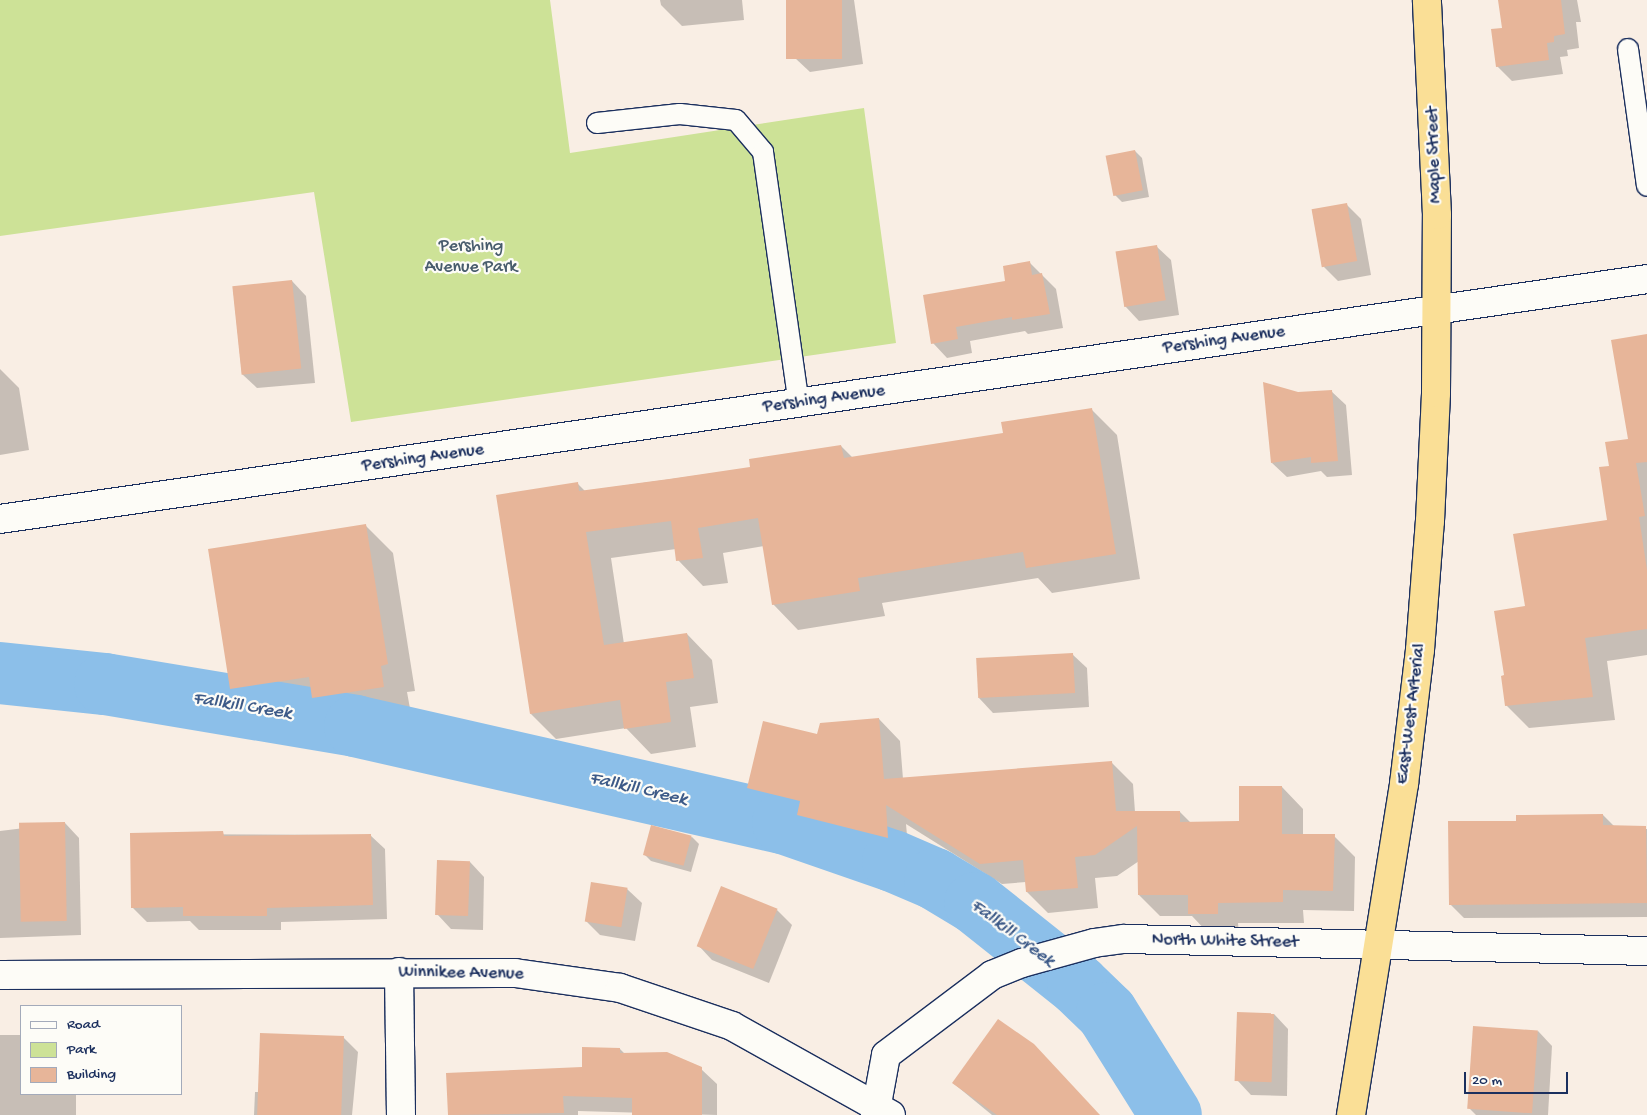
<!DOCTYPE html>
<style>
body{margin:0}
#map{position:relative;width:1647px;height:1115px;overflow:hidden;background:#f9eee4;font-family:"Gochi Hand",sans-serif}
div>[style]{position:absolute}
.green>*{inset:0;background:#cde297}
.shadow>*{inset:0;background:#0003}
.river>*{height:62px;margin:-31px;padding:0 31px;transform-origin:31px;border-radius:31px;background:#8cbfe9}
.building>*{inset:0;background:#e7b599;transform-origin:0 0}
.roads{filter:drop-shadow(1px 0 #1b2f5e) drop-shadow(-1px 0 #1b2f5e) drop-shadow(0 1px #1b2f5e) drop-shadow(0 -1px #1b2f5e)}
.lane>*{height:20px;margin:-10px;padding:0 10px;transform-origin:10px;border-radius:10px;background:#fdfcf7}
.street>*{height:28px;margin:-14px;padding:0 14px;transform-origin:14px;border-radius:14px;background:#fdfcf7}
.highway>*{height:28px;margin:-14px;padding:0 14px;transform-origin:14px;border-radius:14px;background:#fadf96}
span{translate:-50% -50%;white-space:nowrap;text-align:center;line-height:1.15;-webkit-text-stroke:4.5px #fdfcf7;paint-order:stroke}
.street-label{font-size:18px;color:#1b2f5e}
.park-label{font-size:18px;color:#485c6c}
.water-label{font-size:19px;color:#3d5a88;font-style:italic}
.legend{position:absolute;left:20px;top:1005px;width:162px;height:90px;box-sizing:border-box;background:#fdfcf7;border:1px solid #a3aaba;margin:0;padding:6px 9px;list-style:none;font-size:15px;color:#1b2f5e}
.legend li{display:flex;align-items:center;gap:10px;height:25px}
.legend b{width:25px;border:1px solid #a3aaba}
.scale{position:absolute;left:1464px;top:1072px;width:104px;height:22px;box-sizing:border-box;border:2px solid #1b2f5e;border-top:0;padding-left:6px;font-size:15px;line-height:18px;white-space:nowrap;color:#1b2f5e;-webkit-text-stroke:4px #fdfcf7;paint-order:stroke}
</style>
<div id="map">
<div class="green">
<div style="clip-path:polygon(0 0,550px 0,570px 153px,864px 108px,896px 343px,351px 422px,314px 192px,0 236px)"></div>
</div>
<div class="shadow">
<div style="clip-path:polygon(660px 0,742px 0,744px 20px,682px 26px,661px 5px)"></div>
<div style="clip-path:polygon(787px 0,854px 0,863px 64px,810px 72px,795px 58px)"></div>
<div style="clip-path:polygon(1499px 0,1577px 0,1581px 22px,1576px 22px,1579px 48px,1567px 50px,1568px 56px,1560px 57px,1563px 74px,1512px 81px,1497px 66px,1503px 29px)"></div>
<div style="clip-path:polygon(1135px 151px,1142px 158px,1149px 197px,1122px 202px,1115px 195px)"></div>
<div style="clip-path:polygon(1347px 205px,1361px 219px,1371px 275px,1338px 281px,1324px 267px)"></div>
<div style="clip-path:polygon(1156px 246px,1171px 260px,1179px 315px,1139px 321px,1125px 306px)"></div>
<div style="clip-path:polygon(1029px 262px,1056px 289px,1063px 328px,1028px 334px,1025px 331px,970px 341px,972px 353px,947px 358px,933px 343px)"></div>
<div style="clip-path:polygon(292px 281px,306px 296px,315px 383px,257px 388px,242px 374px,233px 287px)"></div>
<div style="clip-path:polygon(1647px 336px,1647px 655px,1607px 661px,1615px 720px,1529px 728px,1506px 705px,1506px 676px,1527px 607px,1608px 521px,1610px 467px,1629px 440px)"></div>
<div style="clip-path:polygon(0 369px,19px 388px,29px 450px,0 455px)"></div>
<div style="clip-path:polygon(1331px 391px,1346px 405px,1352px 475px,1327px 477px,1321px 471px,1287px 477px,1272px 463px,1298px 393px)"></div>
<div style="clip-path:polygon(1092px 410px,1117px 435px,1140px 579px,1052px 593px,1038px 578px,882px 603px,885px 616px,798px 630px,773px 604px,764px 546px,723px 553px,728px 583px,703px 586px,678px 560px,676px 549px,611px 558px,624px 644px,687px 634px,712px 660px,718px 703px,690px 707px,696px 747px,651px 754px,626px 728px,556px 739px,531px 714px,578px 484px,585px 491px,751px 468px,841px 446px,853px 458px,1004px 434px)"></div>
<div style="clip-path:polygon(366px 526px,393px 553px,415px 691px,407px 692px,411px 714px,340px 724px,322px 706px,258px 716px,231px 689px)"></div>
<div style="clip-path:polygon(1072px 654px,1087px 668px,1089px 707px,993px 713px,979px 698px)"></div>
<div style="clip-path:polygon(879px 719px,900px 741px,903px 779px,1112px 763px,1133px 784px,1135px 812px,1180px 812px,1191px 823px,1241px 823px,1282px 787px,1303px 809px,1303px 835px,1334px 836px,1355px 857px,1354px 911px,1303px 910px,1304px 923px,1238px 923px,1239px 934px,1210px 935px,1192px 916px,1160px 916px,1139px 895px,1139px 861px,1117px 876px,1095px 878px,1098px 908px,1048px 913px,1027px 892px,1026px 882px,1002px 884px,906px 824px,909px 858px,819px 836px,800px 817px,770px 809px,749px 788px,818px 736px)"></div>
<div style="clip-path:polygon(1603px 815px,1615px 827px,1647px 829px,1647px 917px,1464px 918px,1450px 904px,1517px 822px)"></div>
<div style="clip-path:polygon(65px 823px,79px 838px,81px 935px,0 938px,0 831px)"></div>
<div style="clip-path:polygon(131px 834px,370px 835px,385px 849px,387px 919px,281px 922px,281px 930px,199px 930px,190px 921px,147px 922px,133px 908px)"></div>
<div style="clip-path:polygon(692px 837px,699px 844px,691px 872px,651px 861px,644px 854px)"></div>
<div style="clip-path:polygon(470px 862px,484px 877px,483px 930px,451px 929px,437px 914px)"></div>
<div style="clip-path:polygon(627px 889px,642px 903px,635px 941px,600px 935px,586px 921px)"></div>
<div style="clip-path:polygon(777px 910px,792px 925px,769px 983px,712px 960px,698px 945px)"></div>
<div style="clip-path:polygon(1274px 1014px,1288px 1029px,1287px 1096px,1251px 1095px,1237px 1080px)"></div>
<div style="clip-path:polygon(1538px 1031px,1552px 1046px,1548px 1115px,1476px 1115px,1469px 1108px)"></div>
<div style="clip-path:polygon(0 1035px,21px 1035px,21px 1094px,76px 1094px,76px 1115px,0 1115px)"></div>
<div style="clip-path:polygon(343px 1037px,358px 1052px,352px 1115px,254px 1115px,255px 1092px,260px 1092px)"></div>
<div style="clip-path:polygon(620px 1049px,625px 1054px,701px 1069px,717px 1084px,717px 1115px,578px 1111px,578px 1115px,449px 1115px,447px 1074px,583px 1068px)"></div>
<div style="clip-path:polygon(953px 1083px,1098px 1115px,992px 1115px)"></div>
</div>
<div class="river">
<div style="left:0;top:673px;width:106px;rotate:6deg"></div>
<div style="left:105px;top:684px;width:254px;rotate:9.5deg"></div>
<div style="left:355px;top:726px;width:439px;rotate:12.8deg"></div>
<div style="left:783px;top:823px;width:116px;rotate:19.1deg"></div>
<div style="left:893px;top:861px;width:46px;rotate:23.2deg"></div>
<div style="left:935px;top:879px;width:47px;rotate:31deg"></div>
<div style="left:975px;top:903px;width:132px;rotate:38.5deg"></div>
<div style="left:1078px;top:985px;width:40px;rotate:44deg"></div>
<div style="left:1107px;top:1013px;width:120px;rotate:57.9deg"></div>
</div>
<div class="building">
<div style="left:786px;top:0;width:56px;height:59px"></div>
<div style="clip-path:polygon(1498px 0,1561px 0,1565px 34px,1554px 36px,1554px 42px,1547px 43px,1549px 60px,1496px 67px,1491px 29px,1502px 28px)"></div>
<div style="left:1135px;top:150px;width:41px;height:30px;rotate:79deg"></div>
<div style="left:1347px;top:203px;width:59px;height:36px;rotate:80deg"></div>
<div style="left:1157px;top:245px;width:56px;height:42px;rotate:81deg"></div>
<div style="clip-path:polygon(1030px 261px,1032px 275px,1042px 273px,1050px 314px,1012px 320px,1012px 317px,956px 327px,958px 339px,931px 344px,923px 295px,1005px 281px,1003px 266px)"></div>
<div style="left:292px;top:280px;width:89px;height:60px;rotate:84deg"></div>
<div style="clip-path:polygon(1647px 334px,1647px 462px,1636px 463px,1645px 516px,1639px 517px,1647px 570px,1647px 629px,1585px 638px,1593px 697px,1505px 706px,1501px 676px,1504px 675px,1494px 611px,1525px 606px,1513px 534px,1607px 520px,1599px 467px,1609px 466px,1605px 442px,1628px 439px,1611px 340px)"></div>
<div style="clip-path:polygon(1263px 382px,1298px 392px,1332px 390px,1338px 461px,1311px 463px,1311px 457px,1271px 463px)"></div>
<div style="clip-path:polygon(1092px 408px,1116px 554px,1026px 568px,1023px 552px,858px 578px,860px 591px,772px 605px,758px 518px,698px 528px,703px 558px,676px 561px,671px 521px,586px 532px,604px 645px,687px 633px,694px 678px,666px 682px,671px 722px,624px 729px,620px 700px,530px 714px,496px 495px,578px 482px,579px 491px,669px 479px,750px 467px,749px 459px,841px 445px,844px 458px,1003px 433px,1001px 422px)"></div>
<div style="clip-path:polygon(366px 524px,388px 664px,381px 666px,384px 687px,312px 698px,309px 677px,230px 689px,208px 549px)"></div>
<div style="left:1073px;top:653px;width:40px;height:97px;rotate:87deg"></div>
<div style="clip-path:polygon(879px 718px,884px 779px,1112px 761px,1116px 811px,1180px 811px,1180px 822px,1239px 821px,1239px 786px,1282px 786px,1282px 834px,1335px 834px,1333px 891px,1283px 890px,1283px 902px,1218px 903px,1218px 914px,1188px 914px,1188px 895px,1138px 895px,1137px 826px,1095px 855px,1075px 857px,1078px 888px,1026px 892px,1023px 860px,980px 864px,886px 805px,888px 838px,797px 815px,800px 801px,747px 788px,763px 721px,817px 734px,820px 723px)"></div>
<div style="clip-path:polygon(1603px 814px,1603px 825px,1646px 826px,1647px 903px,1449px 905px,1448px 821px,1516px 821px,1516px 815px)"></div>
<div style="left:65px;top:822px;width:99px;height:46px;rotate:89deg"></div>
<div style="left:651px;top:825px;width:42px;height:31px;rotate:15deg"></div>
<div style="clip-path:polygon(223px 831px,224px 836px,371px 834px,373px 905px,267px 908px,267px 916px,183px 916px,183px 907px,131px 908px,130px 833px)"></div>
<div style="left:437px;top:860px;width:33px;height:55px;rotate:2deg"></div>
<div style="left:591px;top:882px;width:37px;height:40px;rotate:9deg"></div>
<div style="left:721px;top:886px;width:61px;height:65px;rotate:22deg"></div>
<div style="left:1237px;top:1012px;width:37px;height:69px;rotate:2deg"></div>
<div style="clip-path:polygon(998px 1019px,1034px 1044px,1100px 1115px,997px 1115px,952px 1083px)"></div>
<div style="left:1473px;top:1026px;width:65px;height:83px;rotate:4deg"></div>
<div style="left:260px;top:1033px;width:84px;height:82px;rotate:2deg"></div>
<div style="clip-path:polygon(582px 1047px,620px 1048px,620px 1053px,667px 1052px,702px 1067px,702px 1115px,632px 1115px,632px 1098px,563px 1096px,564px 1113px,448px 1115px,446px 1073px,582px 1067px)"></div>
</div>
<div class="roads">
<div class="lane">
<div style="left:1628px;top:49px;width:138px;rotate:82.1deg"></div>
<div style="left:597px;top:123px;width:83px;rotate:-6.2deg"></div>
<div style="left:680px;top:114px;width:56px;rotate:6.1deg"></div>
<div style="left:736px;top:120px;width:42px;rotate:49.8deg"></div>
<div style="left:763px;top:152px;width:255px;rotate:81.9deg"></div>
</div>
<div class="street">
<div style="left:0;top:519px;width:1664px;rotate:-8.29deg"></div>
<div style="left:399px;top:972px;width:143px;rotate:89.2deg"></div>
<div style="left:0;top:975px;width:515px;rotate:-0.22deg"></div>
<div style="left:515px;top:973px;width:106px;rotate:8.1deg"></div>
<div style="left:620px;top:988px;width:118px;rotate:18.7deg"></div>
<div style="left:732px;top:1026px;width:182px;rotate:29.2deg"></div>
<div style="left:875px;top:1115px;width:61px;rotate:-79.6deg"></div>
<div style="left:886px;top:1055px;width:133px;rotate:-37deg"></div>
<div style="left:992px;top:975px;width:32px;rotate:-22deg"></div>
<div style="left:1022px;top:963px;width:75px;rotate:-15.5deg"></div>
<div style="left:1094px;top:943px;width:30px;rotate:-8deg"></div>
<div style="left:1124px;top:939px;width:523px;rotate:1.31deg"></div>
</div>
<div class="highway">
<div style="left:1351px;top:1115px;width:335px;rotate:-80.9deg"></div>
<div style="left:1404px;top:784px;width:135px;rotate:-83.2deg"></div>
<div style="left:1420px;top:650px;width:129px;rotate:-85.6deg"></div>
<div style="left:1430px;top:521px;width:128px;rotate:-87.3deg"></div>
<div style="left:1436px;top:393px;width:178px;rotate:-89.7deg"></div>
<div style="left:1437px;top:215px;width:215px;rotate:-92.7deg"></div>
</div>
</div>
<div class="street-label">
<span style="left:1435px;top:155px;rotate:-92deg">Maple Street</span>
<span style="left:1224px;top:341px;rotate:-8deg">Pershing Avenue</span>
<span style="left:824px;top:400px;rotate:-8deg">Pershing Avenue</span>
<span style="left:423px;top:459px;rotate:-8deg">Pershing Avenue</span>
<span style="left:1412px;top:714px;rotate:-83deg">East-West Arterial</span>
<span style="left:1225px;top:942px;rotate:1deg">North White Street</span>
<span style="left:461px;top:974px;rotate:1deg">Winnikee Avenue</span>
</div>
<div class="park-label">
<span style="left:471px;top:258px">Pershing<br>Avenue Park</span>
</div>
<div class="water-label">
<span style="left:242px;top:707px;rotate:9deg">Fallkill Creek</span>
<span style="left:638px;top:790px;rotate:13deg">Fallkill Creek</span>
<span style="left:1012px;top:934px;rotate:37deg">Fallkill Creek</span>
</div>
<ul class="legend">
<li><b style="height:6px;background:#fdfcf7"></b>Road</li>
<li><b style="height:14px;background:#cde297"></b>Park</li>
<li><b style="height:14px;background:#e7b599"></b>Building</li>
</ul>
<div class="scale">20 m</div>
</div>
